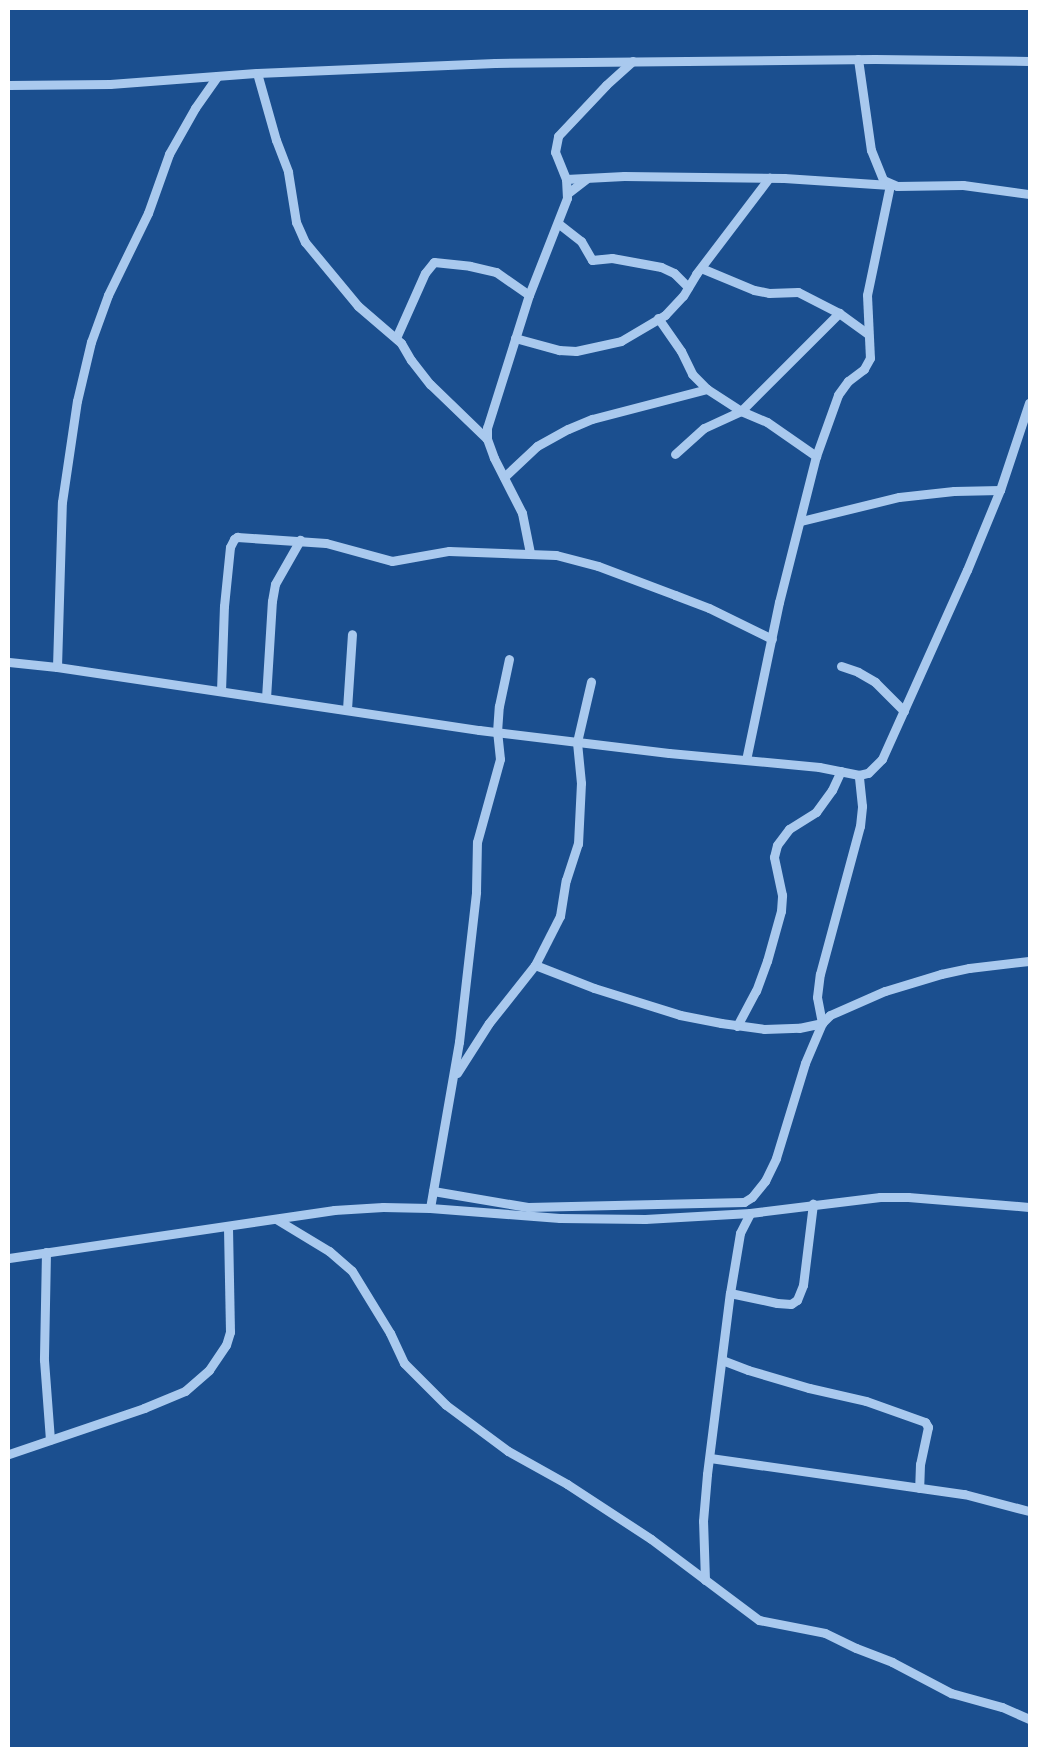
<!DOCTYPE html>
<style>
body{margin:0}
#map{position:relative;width:1038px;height:1757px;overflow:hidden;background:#1b4f8f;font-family:Karla,sans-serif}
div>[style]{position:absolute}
.minor>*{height:9px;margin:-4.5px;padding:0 4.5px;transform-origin:4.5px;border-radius:4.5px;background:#a9c9ee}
span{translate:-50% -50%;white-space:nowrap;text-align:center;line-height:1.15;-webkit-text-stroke:4px #1b4f8f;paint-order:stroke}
.frame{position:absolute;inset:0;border:10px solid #fff;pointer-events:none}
</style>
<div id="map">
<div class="minor">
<div style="left:858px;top:59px;width:92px;rotate:81.9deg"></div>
<div style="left:871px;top:150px;width:32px;rotate:68deg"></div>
<div style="left:883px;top:180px;width:15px;rotate:23deg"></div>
<div style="left:897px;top:186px;width:66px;rotate:-0.9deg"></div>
<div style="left:963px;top:185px;width:67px;rotate:7.8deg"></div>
<div style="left:257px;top:73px;width:70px;rotate:74.2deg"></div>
<div style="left:276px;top:140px;width:34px;rotate:69deg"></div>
<div style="left:288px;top:172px;width:51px;rotate:80.9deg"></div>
<div style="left:296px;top:222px;width:22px;rotate:66deg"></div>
<div style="left:305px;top:242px;width:83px;rotate:50.4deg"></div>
<div style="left:358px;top:306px;width:57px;rotate:40.7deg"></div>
<div style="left:401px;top:343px;width:20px;rotate:60deg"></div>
<div style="left:411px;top:360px;width:31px;rotate:52deg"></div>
<div style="left:430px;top:384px;width:79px;rotate:44deg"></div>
<div style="left:9px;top:85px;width:101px;rotate:-0.6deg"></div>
<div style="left:110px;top:84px;width:147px;rotate:-4.3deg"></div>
<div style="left:257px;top:73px;width:238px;rotate:-2.4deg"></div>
<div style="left:495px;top:63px;width:380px;rotate:-0.6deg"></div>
<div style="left:875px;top:59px;width:154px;rotate:0.7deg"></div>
<div style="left:566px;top:179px;width:58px;rotate:-3deg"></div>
<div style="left:624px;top:176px;width:160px;rotate:0.7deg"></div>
<div style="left:784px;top:178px;width:106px;rotate:3.8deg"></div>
<div style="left:890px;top:185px;width:112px;rotate:101.8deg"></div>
<div style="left:867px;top:295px;width:63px;rotate:87.3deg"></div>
<div style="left:870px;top:358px;width:13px;rotate:119deg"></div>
<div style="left:864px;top:369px;width:20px;rotate:143deg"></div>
<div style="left:848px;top:381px;width:17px;rotate:126deg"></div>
<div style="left:838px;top:395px;width:65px;rotate:109.8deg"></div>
<div style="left:816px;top:456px;width:151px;rotate:104.2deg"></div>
<div style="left:779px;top:602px;width:161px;rotate:101.8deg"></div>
<div style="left:568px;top:193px;width:23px;rotate:-38deg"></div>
<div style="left:559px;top:224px;width:28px;rotate:38deg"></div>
<div style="left:581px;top:241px;width:22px;rotate:60deg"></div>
<div style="left:592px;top:260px;width:20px;rotate:-6deg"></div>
<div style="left:612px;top:258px;width:50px;rotate:10.4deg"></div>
<div style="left:661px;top:267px;width:14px;rotate:25deg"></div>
<div style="left:674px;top:273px;width:20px;rotate:45deg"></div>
<div style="left:701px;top:268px;width:57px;rotate:22.5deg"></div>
<div style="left:754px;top:290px;width:15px;rotate:11deg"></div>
<div style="left:769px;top:293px;width:29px;rotate:-2deg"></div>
<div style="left:798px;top:292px;width:46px;rotate:27.1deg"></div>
<div style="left:839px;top:313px;width:36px;rotate:36deg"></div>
<div style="left:658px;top:318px;width:40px;rotate:55.1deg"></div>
<div style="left:681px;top:351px;width:25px;rotate:64deg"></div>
<div style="left:692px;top:374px;width:21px;rotate:45deg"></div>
<div style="left:707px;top:389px;width:40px;rotate:32.9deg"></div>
<div style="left:741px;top:411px;width:139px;rotate:-45deg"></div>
<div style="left:396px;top:338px;width:71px;rotate:-66deg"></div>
<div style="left:425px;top:273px;width:14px;rotate:-51deg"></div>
<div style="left:434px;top:262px;width:36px;rotate:6deg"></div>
<div style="left:470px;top:266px;width:27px;rotate:13deg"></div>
<div style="left:496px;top:272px;width:40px;rotate:34.9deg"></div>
<div style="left:515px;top:338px;width:46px;rotate:15.3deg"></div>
<div style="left:559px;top:350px;width:17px;rotate:3deg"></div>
<div style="left:576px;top:351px;width:46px;rotate:-12.5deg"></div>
<div style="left:621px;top:341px;width:51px;rotate:-30.6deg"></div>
<div style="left:665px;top:315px;width:26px;rotate:-47deg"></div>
<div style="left:683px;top:296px;width:26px;rotate:-59deg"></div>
<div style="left:696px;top:274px;width:121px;rotate:-52.8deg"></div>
<div style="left:675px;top:454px;width:39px;rotate:-42deg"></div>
<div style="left:704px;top:428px;width:41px;rotate:-24.7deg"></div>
<div style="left:741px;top:411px;width:28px;rotate:23deg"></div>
<div style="left:767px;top:422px;width:60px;rotate:34.8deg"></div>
<div style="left:504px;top:477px;width:45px;rotate:-43.2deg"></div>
<div style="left:537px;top:446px;width:35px;rotate:-29deg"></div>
<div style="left:568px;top:429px;width:26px;rotate:-23deg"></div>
<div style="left:592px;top:419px;width:119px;rotate:-14.6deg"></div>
<div style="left:801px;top:521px;width:101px;rotate:-13.8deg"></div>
<div style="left:899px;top:497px;width:55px;rotate:-6.2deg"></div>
<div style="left:954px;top:491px;width:46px;rotate:-1.2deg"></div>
<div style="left:530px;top:553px;width:41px;rotate:-101.3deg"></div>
<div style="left:522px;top:513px;width:62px;rotate:-117deg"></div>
<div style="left:494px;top:458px;width:20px;rotate:-110deg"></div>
<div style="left:487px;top:439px;width:11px;rotate:-90deg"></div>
<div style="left:487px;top:428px;width:139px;rotate:-72.5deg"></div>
<div style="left:529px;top:295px;width:104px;rotate:-68.6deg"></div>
<div style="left:567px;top:198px;width:19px;rotate:-93deg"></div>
<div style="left:566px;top:179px;width:29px;rotate:-112deg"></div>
<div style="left:555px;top:152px;width:16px;rotate:-79deg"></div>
<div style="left:558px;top:136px;width:70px;rotate:-46.7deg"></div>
<div style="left:606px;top:85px;width:36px;rotate:-42deg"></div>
<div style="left:9px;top:662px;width:48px;rotate:5.9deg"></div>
<div style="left:57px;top:667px;width:427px;rotate:8.5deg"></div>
<div style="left:479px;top:730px;width:191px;rotate:6.9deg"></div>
<div style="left:669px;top:753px;width:151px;rotate:5.3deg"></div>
<div style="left:819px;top:767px;width:41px;rotate:11.3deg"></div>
<div style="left:859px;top:775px;width:9px;rotate:-13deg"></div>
<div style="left:868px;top:773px;width:20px;rotate:-45deg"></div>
<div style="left:882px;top:759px;width:207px;rotate:-65.8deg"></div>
<div style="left:967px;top:570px;width:87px;rotate:-67.6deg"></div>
<div style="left:1000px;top:490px;width:92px;rotate:-71.6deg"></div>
<div style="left:841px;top:666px;width:18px;rotate:19deg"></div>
<div style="left:858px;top:672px;width:20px;rotate:30deg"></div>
<div style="left:875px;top:682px;width:41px;rotate:45deg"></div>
<div style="left:57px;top:667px;width:165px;rotate:-88.3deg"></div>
<div style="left:62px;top:502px;width:102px;rotate:-81.6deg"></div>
<div style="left:77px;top:401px;width:61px;rotate:-76.7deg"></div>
<div style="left:91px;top:342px;width:50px;rotate:-70.1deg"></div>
<div style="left:108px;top:295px;width:91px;rotate:-64deg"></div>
<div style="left:148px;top:213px;width:63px;rotate:-70.4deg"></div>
<div style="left:169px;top:154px;width:53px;rotate:-60.5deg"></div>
<div style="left:195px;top:108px;width:39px;rotate:-55deg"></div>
<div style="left:221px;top:691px;width:85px;rotate:-88deg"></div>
<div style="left:224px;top:606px;width:59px;rotate:-84.2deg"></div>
<div style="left:230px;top:547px;width:9px;rotate:-63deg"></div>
<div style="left:234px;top:539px;width:4px;rotate:-34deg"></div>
<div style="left:237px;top:537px;width:89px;rotate:3.9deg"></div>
<div style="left:326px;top:543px;width:68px;rotate:15.3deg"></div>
<div style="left:392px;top:561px;width:58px;rotate:-10deg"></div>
<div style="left:449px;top:551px;width:107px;rotate:2.1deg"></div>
<div style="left:556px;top:555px;width:43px;rotate:14.7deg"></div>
<div style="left:598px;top:566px;width:82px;rotate:20.6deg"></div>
<div style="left:675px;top:595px;width:36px;rotate:21deg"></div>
<div style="left:709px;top:608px;width:70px;rotate:26.2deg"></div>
<div style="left:266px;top:698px;width:97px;rotate:-86.5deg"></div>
<div style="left:272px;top:601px;width:17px;rotate:-80deg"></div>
<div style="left:275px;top:584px;width:51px;rotate:-60.4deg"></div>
<div style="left:347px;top:709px;width:75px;rotate:-86.2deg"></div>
<div style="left:535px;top:965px;width:63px;rotate:21.3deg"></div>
<div style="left:594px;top:988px;width:90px;rotate:17.4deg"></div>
<div style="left:680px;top:1015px;width:42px;rotate:11deg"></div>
<div style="left:721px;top:1023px;width:43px;rotate:7.9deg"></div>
<div style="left:764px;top:1029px;width:35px;rotate:-2deg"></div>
<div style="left:799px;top:1028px;width:24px;rotate:-12deg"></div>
<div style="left:822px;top:1023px;width:26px;rotate:-101deg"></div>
<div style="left:817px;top:997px;width:23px;rotate:-83deg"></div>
<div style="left:820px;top:974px;width:153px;rotate:-74.9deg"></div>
<div style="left:860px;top:826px;width:20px;rotate:-84deg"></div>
<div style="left:862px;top:806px;width:31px;rotate:-96deg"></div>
<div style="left:737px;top:1026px;width:40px;rotate:-62deg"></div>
<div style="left:756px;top:991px;width:32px;rotate:-70deg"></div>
<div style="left:767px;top:961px;width:52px;rotate:-74.4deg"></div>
<div style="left:781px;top:911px;width:16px;rotate:-86deg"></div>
<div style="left:782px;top:895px;width:39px;rotate:-102deg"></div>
<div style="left:774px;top:857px;width:12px;rotate:-76deg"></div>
<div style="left:777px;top:845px;width:20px;rotate:-53deg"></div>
<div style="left:789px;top:829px;width:32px;rotate:-32deg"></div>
<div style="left:816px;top:812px;width:27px;rotate:-54deg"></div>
<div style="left:832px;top:790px;width:21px;rotate:-65deg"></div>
<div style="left:457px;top:1073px;width:59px;rotate:-57.4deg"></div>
<div style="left:489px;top:1023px;width:74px;rotate:-51.6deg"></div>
<div style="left:535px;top:965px;width:55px;rotate:-63deg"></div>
<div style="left:560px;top:916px;width:36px;rotate:-81deg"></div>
<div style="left:566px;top:880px;width:38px;rotate:-72deg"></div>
<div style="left:578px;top:844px;width:61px;rotate:-87.2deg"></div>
<div style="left:581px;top:783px;width:41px;rotate:-95.6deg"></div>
<div style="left:577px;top:742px;width:62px;rotate:-76.9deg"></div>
<div style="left:433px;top:1191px;width:96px;rotate:9.6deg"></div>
<div style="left:528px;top:1207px;width:216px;rotate:-1.3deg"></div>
<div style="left:744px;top:1202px;width:9px;rotate:-32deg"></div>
<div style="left:752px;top:1197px;width:21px;rotate:-51deg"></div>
<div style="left:765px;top:1181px;width:25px;rotate:-64deg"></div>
<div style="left:776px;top:1158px;width:99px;rotate:-73deg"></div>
<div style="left:805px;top:1063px;width:43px;rotate:-67deg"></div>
<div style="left:822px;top:1023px;width:11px;rotate:-45deg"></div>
<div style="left:830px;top:1015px;width:60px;rotate:-23.6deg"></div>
<div style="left:885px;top:991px;width:59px;rotate:-16.9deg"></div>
<div style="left:941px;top:974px;width:29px;rotate:-12deg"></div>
<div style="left:969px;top:968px;width:60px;rotate:-6.7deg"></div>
<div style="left:430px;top:1208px;width:169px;rotate:-80.1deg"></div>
<div style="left:459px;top:1042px;width:151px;rotate:-83.5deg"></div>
<div style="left:476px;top:892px;width:50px;rotate:-88.9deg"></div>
<div style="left:477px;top:842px;width:86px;rotate:-74.5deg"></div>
<div style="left:500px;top:759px;width:27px;rotate:-96deg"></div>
<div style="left:497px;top:732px;width:26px;rotate:-86deg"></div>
<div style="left:499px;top:706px;width:48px;rotate:-78deg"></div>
<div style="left:276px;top:1219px;width:62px;rotate:31.1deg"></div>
<div style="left:329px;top:1251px;width:30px;rotate:41deg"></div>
<div style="left:352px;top:1271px;width:73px;rotate:58.5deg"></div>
<div style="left:390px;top:1333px;width:33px;rotate:65deg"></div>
<div style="left:404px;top:1363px;width:59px;rotate:45deg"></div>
<div style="left:446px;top:1405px;width:77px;rotate:36.6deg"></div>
<div style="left:508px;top:1451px;width:68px;rotate:29.2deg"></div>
<div style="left:567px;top:1484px;width:100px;rotate:33.2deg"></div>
<div style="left:651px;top:1539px;width:135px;rotate:36.9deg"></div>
<div style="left:759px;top:1620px;width:67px;rotate:11.1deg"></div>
<div style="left:825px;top:1633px;width:34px;rotate:26deg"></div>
<div style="left:856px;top:1648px;width:39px;rotate:21deg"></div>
<div style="left:892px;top:1662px;width:67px;rotate:27.7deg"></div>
<div style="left:951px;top:1693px;width:53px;rotate:15.4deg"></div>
<div style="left:1002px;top:1707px;width:30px;rotate:24deg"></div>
<div style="left:46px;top:1252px;width:108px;rotate:91.1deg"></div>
<div style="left:44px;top:1360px;width:80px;rotate:85.7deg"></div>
<div style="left:9px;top:1258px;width:329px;rotate:-8.4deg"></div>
<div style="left:334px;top:1210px;width:49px;rotate:-3.5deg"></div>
<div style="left:383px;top:1207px;width:47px;rotate:1.2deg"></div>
<div style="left:430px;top:1208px;width:130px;rotate:4.4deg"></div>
<div style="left:560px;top:1218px;width:85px;rotate:0.7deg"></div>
<div style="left:645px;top:1219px;width:105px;rotate:-3.3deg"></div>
<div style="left:750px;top:1213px;width:131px;rotate:-7deg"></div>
<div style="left:880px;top:1197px;width:28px"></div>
<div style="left:908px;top:1197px;width:121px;rotate:4.7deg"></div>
<div style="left:730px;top:1293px;width:48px;rotate:12deg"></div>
<div style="left:777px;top:1303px;width:14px;rotate:4deg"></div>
<div style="left:791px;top:1304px;width:7px;rotate:-34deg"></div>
<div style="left:797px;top:1300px;width:16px;rotate:-68deg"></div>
<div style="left:803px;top:1285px;width:82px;rotate:-83deg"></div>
<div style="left:722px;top:1360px;width:28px;rotate:21deg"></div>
<div style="left:748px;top:1370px;width:64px;rotate:16.4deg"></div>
<div style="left:809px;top:1388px;width:58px;rotate:12.8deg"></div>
<div style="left:866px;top:1401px;width:63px;rotate:19.6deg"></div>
<div style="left:925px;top:1422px;width:6px;rotate:59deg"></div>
<div style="left:928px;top:1427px;width:38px;rotate:102deg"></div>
<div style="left:920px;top:1464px;width:24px;rotate:92deg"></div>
<div style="left:9px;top:1454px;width:143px;rotate:-18.8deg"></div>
<div style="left:144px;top:1408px;width:44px;rotate:-22.5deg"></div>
<div style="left:185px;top:1391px;width:32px;rotate:-41deg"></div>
<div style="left:209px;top:1370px;width:30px;rotate:-56deg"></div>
<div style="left:226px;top:1345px;width:14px;rotate:-73deg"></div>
<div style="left:230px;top:1332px;width:106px;rotate:-91.1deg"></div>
<div style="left:710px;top:1458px;width:257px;rotate:8.1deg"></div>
<div style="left:964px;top:1494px;width:67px;rotate:14.7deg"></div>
<div style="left:705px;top:1580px;width:59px;rotate:-91.9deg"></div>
<div style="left:703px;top:1521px;width:47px;rotate:-85.1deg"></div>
<div style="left:707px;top:1474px;width:182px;rotate:-82.8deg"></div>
<div style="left:730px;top:1293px;width:61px;rotate:-80.5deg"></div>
<div style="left:740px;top:1233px;width:22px;rotate:-63deg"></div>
</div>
<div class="frame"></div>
</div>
